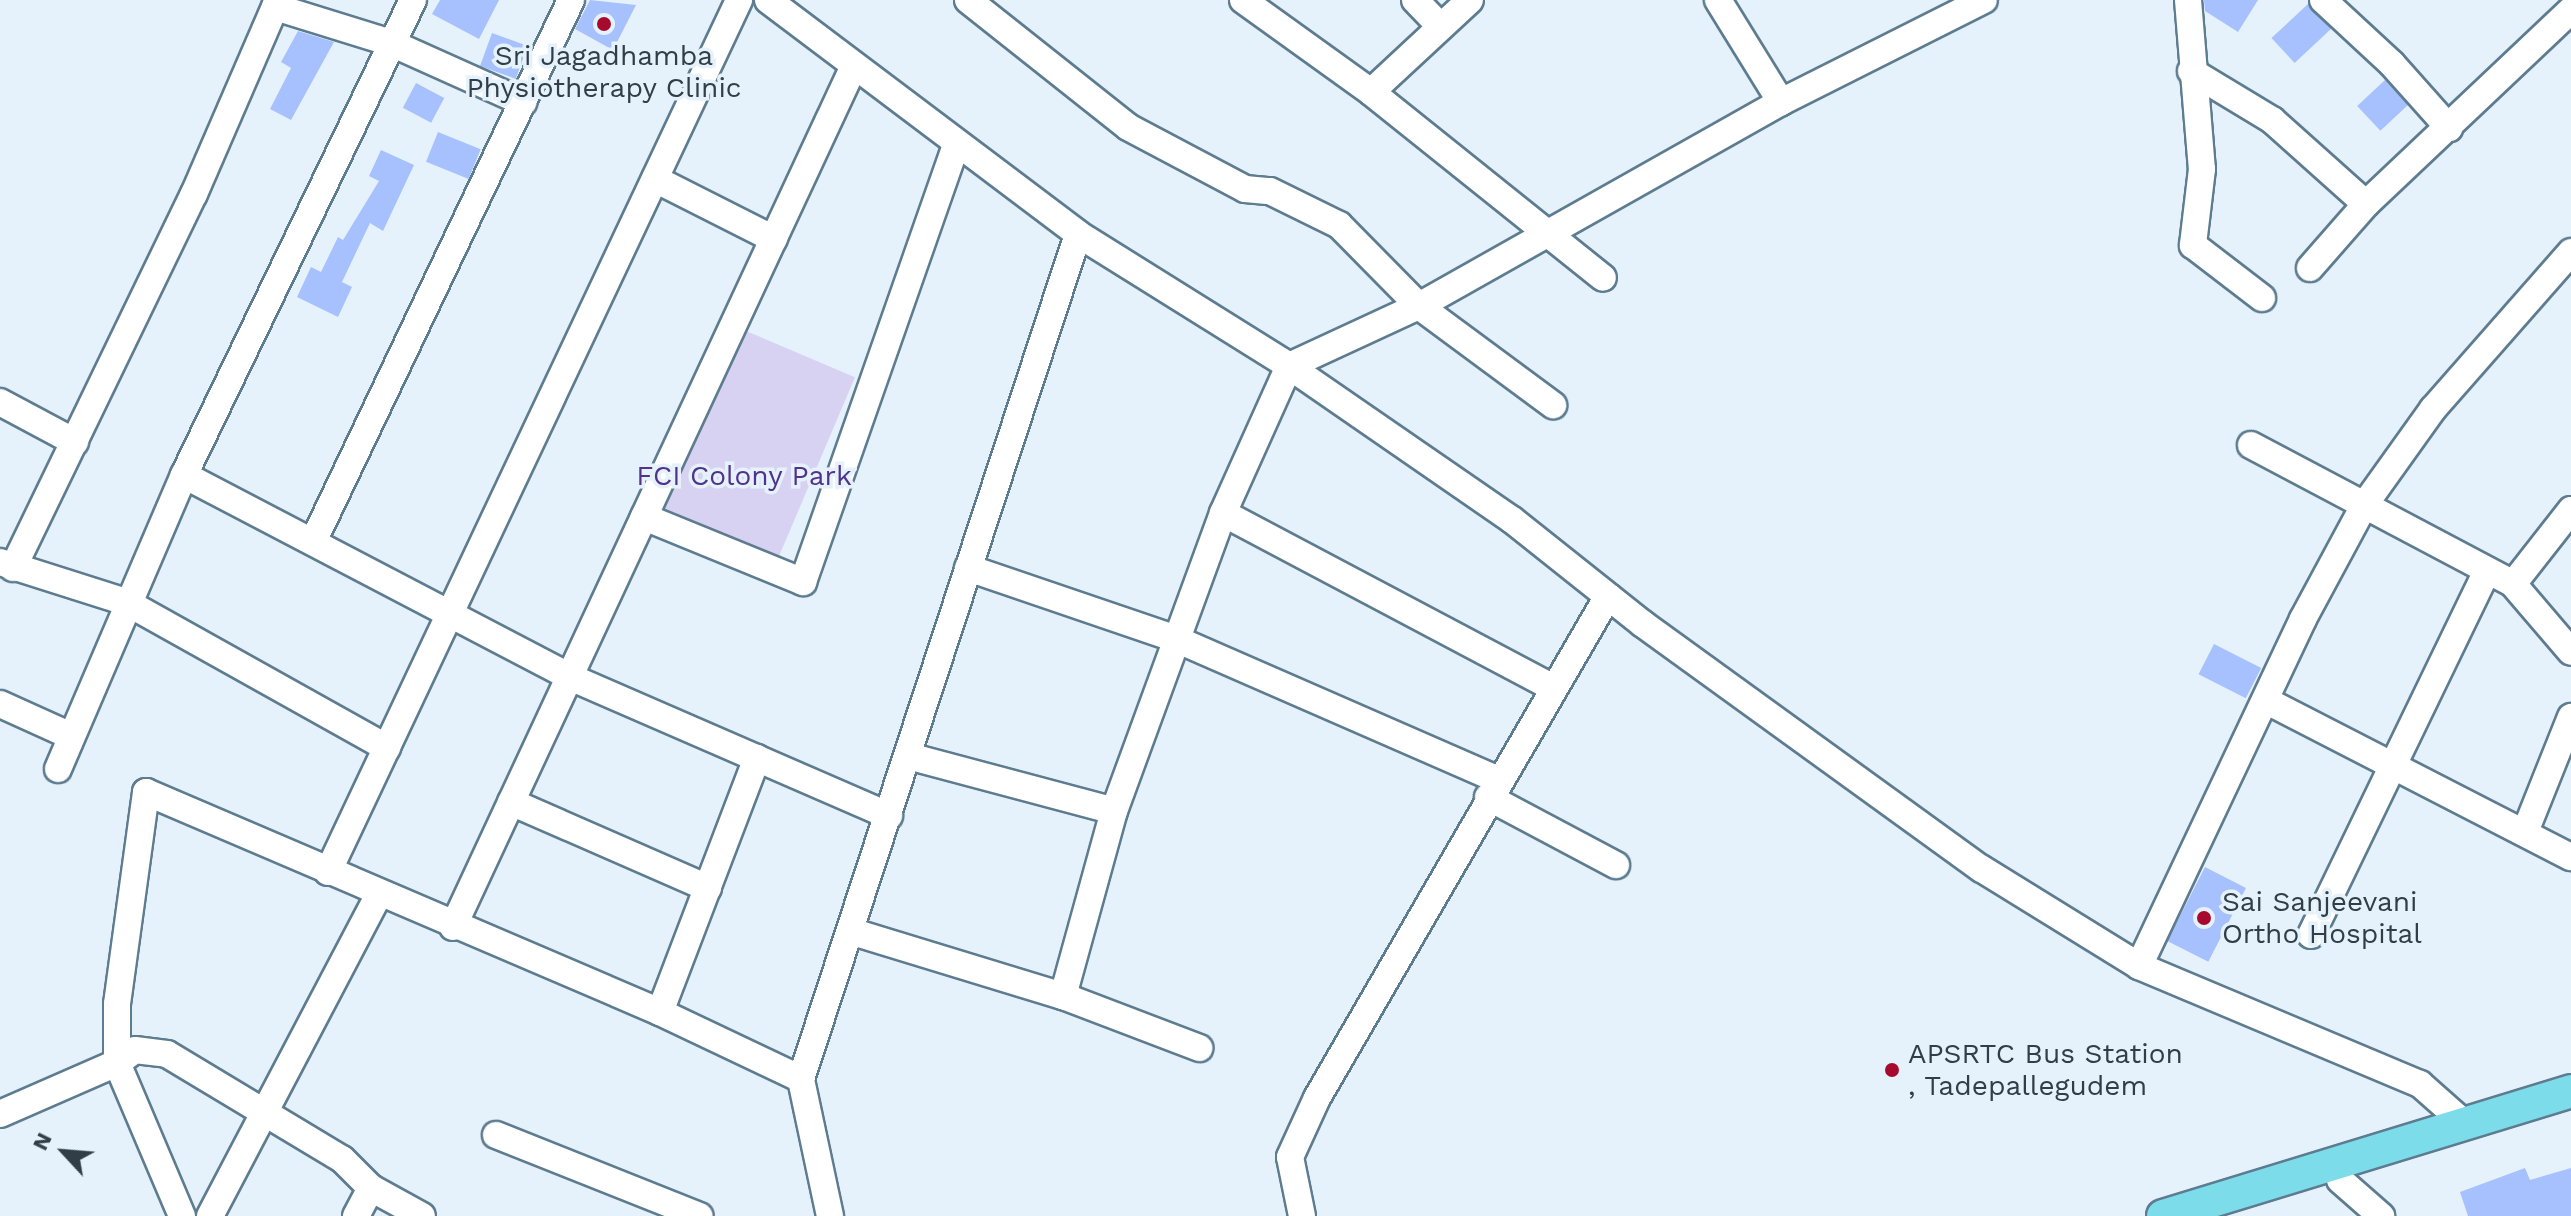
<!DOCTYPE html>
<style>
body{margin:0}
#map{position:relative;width:2571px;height:1216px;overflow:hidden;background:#e5f2fb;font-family:"Work Sans",sans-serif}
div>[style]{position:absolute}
.green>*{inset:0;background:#d8d2f2;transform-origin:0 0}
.building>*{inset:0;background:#a6c1fd;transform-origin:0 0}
.roads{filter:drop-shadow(2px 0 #5e7c90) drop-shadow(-2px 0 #5e7c90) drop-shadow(0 2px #5e7c90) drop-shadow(0 -2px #5e7c90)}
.minor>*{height:26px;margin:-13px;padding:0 13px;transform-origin:13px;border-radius:13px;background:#fff}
.major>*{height:32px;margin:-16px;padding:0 16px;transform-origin:16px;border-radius:16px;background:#7ddce9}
.dots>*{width:22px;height:22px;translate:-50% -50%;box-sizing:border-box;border:4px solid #e5f2fb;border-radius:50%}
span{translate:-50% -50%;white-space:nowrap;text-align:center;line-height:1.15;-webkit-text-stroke:7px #e5f2fb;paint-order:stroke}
.poi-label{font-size:28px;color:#303e47}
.left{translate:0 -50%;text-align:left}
.park-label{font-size:28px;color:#51338e}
.north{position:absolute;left:24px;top:1112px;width:80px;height:80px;-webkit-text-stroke:6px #e5f2fb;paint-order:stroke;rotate:296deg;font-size:22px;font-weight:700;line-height:32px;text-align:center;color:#303e47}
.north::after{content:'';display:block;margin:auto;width:28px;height:36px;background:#303e47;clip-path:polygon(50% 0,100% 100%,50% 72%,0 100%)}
</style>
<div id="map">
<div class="green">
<div style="left:739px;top:328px;width:126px;height:204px;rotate:23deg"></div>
</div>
<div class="building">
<div style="clip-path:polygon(440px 0,499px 0,479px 39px,432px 14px)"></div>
<div style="clip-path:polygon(590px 0,636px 5px,613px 50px,575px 29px)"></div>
<div style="clip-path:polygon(2204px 0,2258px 0,2238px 32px,2205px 11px)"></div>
<div style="left:2308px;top:4px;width:34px;height:50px;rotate:47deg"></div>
<div style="clip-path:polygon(298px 31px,334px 42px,291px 120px,270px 109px,291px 68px,281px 62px)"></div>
<div style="left:492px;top:33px;width:38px;height:35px;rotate:20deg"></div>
<div style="left:2385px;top:80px;width:34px;height:38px;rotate:47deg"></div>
<div style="left:416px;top:83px;width:32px;height:28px;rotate:28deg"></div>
<div style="left:438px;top:132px;width:46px;height:32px;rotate:22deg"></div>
<div style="clip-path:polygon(381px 150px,414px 165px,383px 231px,370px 223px,342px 282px,352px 287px,338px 317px,297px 297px,311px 267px,321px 272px,338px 237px,343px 240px,379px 181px,369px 176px)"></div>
<div style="left:2214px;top:644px;width:53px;height:34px;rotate:27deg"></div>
<div style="left:2205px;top:867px;width:46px;height:83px;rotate:27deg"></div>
<div style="clip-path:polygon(2525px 1168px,2530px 1180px,2571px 1168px,2571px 1216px,2468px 1216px,2460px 1192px)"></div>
</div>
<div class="roads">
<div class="minor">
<div style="left:768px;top:0;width:388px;rotate:37deg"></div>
<div style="left:1078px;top:234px;width:249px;rotate:32deg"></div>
<div style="left:1289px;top:366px;width:270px;rotate:34.6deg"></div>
<div style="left:1511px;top:519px;width:169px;rotate:38.5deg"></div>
<div style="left:1643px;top:624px;width:418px;rotate:35.9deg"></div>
<div style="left:1982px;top:869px;width:185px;rotate:31.7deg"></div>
<div style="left:2139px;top:966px;width:305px;rotate:22.8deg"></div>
<div style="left:2420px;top:1084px;width:57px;rotate:41.5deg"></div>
<div style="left:968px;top:0;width:204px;rotate:38.4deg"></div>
<div style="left:1128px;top:127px;width:132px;rotate:27.9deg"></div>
<div style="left:1245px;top:189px;width:25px;rotate:5deg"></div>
<div style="left:1270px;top:191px;width:77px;rotate:26.2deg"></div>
<div style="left:1339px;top:225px;width:114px;rotate:45.4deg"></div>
<div style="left:1419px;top:306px;width:167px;rotate:36.5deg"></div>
<div style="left:1243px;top:0;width:158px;rotate:35.7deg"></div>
<div style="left:1371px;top:92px;width:297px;rotate:38.7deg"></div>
<div style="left:1415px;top:0;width:37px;rotate:46deg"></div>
<div style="left:1718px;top:0;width:120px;rotate:58.3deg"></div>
<div style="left:2188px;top:0;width:170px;rotate:85.3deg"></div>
<div style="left:2202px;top:169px;width:77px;rotate:96.8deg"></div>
<div style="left:2193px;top:245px;width:87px;rotate:37.5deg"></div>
<div style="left:2323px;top:0;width:94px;rotate:42.8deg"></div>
<div style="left:2392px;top:64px;width:86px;rotate:48.3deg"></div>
<div style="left:275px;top:7px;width:121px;rotate:17.2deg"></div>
<div style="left:391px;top:43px;width:145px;rotate:24.1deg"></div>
<div style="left:2191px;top:71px;width:95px;rotate:31.2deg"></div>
<div style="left:2272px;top:120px;width:126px;rotate:41.8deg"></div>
<div style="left:2366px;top:204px;width:282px;rotate:-43.4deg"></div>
<div style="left:1371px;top:92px;width:135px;rotate:-42.9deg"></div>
<div style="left:655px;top:179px;width:133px;rotate:26.8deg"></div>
<div style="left:2310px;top:268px;width:85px;rotate:-48.8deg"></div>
<div style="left:0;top:402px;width:85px;rotate:28.1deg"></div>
<div style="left:2251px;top:445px;width:297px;rotate:27.9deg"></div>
<div style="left:2513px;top:584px;width:89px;rotate:49.5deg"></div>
<div style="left:184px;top:475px;width:436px;rotate:27.6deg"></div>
<div style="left:570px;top:677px;width:348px;rotate:23.5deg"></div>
<div style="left:1223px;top:513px;width:374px;rotate:27.9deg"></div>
<div style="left:644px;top:517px;width:172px;rotate:22.2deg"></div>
<div style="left:803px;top:582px;width:465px;rotate:-70.7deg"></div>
<div style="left:313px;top:542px;width:600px;rotate:-64.54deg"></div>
<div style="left:0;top:562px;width:132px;rotate:17.6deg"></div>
<div style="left:126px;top:602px;width:299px;rotate:29.2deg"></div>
<div style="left:13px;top:568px;width:415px;rotate:-64.2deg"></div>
<div style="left:194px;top:194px;width:211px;rotate:-66.6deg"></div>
<div style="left:968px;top:568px;width:220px;rotate:18.8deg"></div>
<div style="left:1176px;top:639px;width:352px;rotate:23.6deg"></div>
<div style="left:2513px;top:584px;width:94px;rotate:-51.9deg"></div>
<div style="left:2267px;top:701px;width:342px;rotate:27.2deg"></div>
<div style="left:0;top:704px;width:78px;rotate:24.3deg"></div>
<div style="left:908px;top:756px;width:213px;rotate:14.9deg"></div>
<div style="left:58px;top:769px;width:320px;rotate:-66.8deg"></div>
<div style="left:184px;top:475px;width:527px;rotate:-64.26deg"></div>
<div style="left:1488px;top:797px;width:145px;rotate:28deg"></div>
<div style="left:511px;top:802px;width:215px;rotate:23.6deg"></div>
<div style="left:2525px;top:832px;width:124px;rotate:-68.2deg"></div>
<div style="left:328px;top:872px;width:964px;rotate:-64.76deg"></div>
<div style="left:453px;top:927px;width:950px;rotate:-65.03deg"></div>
<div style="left:850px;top:931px;width:223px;rotate:17deg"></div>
<div style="left:1063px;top:996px;width:146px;rotate:20.9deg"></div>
<div style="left:2311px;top:935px;width:404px;rotate:-64.2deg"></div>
<div style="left:2139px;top:966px;width:384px;rotate:-64.7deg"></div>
<div style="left:2303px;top:619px;width:131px;rotate:-61.7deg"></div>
<div style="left:2365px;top:504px;width:117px;rotate:-54.4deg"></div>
<div style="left:2433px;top:409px;width:209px;rotate:-48.7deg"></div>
<div style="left:1063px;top:996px;width:192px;rotate:-74.6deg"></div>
<div style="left:1114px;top:811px;width:317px;rotate:-69.9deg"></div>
<div style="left:1223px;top:513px;width:161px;rotate:-65.8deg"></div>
<div style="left:1289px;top:366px;width:143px;rotate:-24.8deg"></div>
<div style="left:1419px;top:306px;width:416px;rotate:-29.4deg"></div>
<div style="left:1781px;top:102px;width:227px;rotate:-26.7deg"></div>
<div style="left:660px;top:1012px;width:272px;rotate:-69.1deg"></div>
<div style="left:0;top:1114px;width:128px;rotate:-23.6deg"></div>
<div style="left:117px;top:1063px;width:59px;rotate:-90deg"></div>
<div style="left:117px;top:1004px;width:214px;rotate:-82.2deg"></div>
<div style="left:146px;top:792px;width:559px;rotate:23.17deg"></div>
<div style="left:660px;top:1012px;width:156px;rotate:25.4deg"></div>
<div style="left:496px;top:1135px;width:219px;rotate:21.7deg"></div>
<div style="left:2340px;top:1180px;width:55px;rotate:41.3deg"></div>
<div style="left:182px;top:1216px;width:166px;rotate:-113deg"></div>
<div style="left:117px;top:1063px;width:22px;rotate:-36deg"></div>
<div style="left:135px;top:1050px;width:32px;rotate:7deg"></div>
<div style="left:167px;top:1054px;width:204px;rotate:31deg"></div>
<div style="left:342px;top:1159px;width:41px;rotate:45deg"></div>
<div style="left:210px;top:1216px;width:364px;rotate:-62.3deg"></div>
<div style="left:356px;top:1216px;width:32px;rotate:-62deg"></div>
<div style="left:371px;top:1188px;width:58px;rotate:28.8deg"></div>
<div style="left:830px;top:1216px;width:140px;rotate:-102deg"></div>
<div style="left:801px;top:1079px;width:889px;rotate:-71.85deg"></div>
<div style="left:1302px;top:1216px;width:60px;rotate:-101.5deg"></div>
<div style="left:1290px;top:1157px;width:65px;rotate:-65.4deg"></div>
<div style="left:1317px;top:1098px;width:580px;rotate:-59.9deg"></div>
</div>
<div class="major">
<div style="left:2163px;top:1216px;width:427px;rotate:-17deg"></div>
</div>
</div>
<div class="dots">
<div style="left:604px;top:24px;background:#a60b2e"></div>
<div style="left:2204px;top:918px;background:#a60b2e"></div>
<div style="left:1892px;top:1070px;background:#a60b2e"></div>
</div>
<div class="poi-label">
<span style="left:604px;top:72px">Sri Jagadhamba<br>Physiotherapy Clinic</span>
<span class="left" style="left:2222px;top:918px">Sai Sanjeevani<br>Ortho Hospital</span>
<span class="left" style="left:1908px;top:1070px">APSRTC Bus Station<br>, Tadepallegudem</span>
</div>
<div class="park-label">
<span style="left:744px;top:476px">FCI Colony Park</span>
</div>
<div class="north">N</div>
</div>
